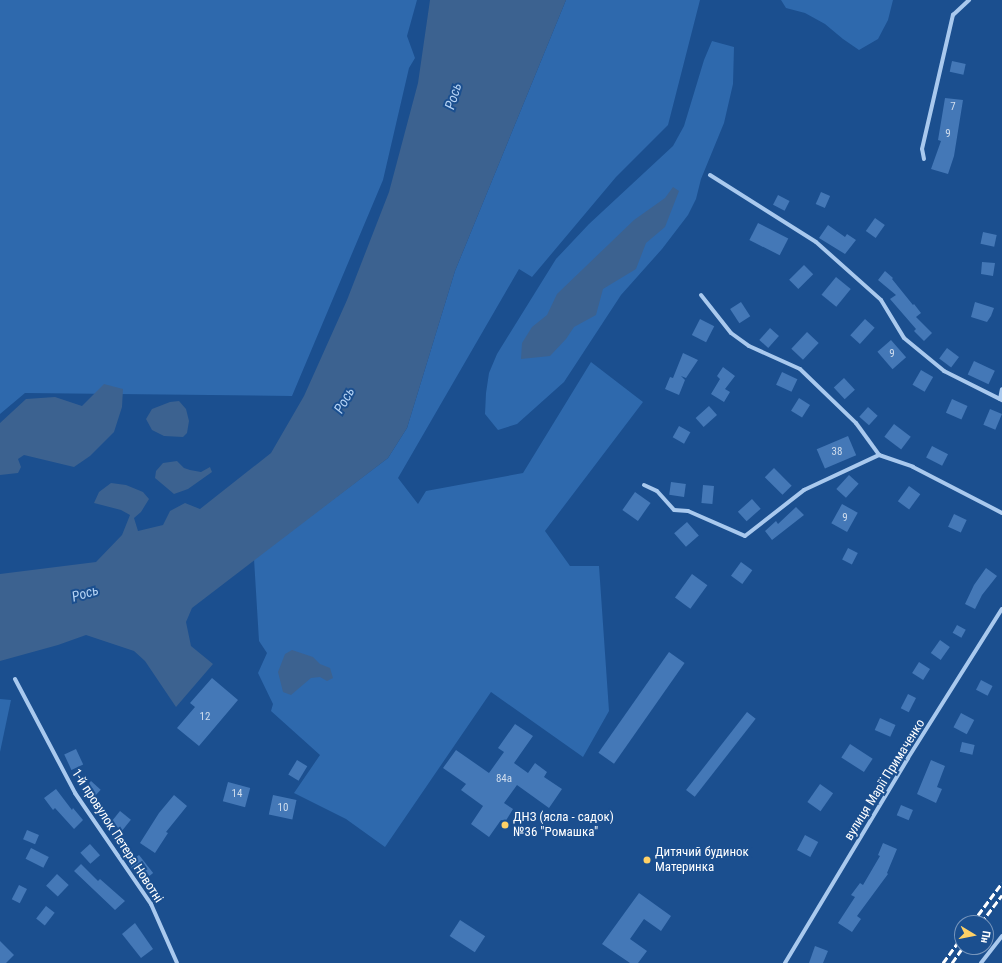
<!DOCTYPE html>
<meta charset="utf-8">
<style>
body{margin:0}
#map{position:relative;width:1002px;height:963px;overflow:hidden;background:#1b4f8f;font-family:"Roboto Condensed",sans-serif}
div>[style]{position:absolute}
.green>*{inset:0;background:#2e69ad}
.water>*{inset:0;background:#3c6290}
.building>*{inset:0;background:#4478b7;transform-origin:0 0}
.minor>*{height:4px;margin:-2px;padding:0 2px;transform-origin:2px;border-radius:2px;background:#a9c9ee}
.rail>*{height:3px;margin-top:-1.5px;transform-origin:0;background:repeating-linear-gradient(90deg,#fff 0 7px,transparent 0 10px)}
.dots>*{width:11px;height:11px;translate:-50% -50%;box-sizing:border-box;border:2px solid #1b4f8f;border-radius:50%}
span{translate:-50% -50%;white-space:nowrap;text-align:center;line-height:1.15;-webkit-text-stroke:4px #1b4f8f;paint-order:stroke}
.number-label{font-size:11px;color:#d0dded}
.number-label span{-webkit-text-stroke-width:0}
.street-label{font-size:13px;color:#fff}
.poi-label{font-size:13px;color:#fff}
.left{translate:0 -50%;text-align:left}
.water-label{font-size:14px;color:#b5d3f5;font-style:italic}
.north{position:absolute;left:954px;top:915px;width:40px;height:40px;box-sizing:border-box;background:#1b4f8f;border:1px solid #7695bc;border-radius:50%;rotate:100deg;font-size:11px;font-weight:700;line-height:16px;text-align:center;color:#fff}
.north::after{content:'';display:block;margin:auto;width:14px;height:18px;background:#ffd166;clip-path:polygon(50% 0,100% 100%,50% 72%,0 100%)}
</style>
<div id="map">
<div class="green">
<div style="clip-path:polygon(0 0,417px 0,407px 36px,415px 58px,409px 68px,383px 180px,292px 396px,25px 393px,0 414px)"></div>
<div style="clip-path:polygon(566px 0,700px 0,668px 125px,616px 177px,532px 277px,519px 269px,398px 478px,418px 504px,426px 491px,523px 473px,591px 362px,643px 402px,545px 531px,570px 566px,599px 566px,609px 711px,583px 757px,491px 692px,385px 847px,346px 819px,294px 793px,320px 755px,271px 711px,273px 704px,258px 673px,267px 653px,259px 641px,254px 559px,388px 458px,407px 428px,455px 271px)"></div>
<div style="clip-path:polygon(781px 0,893px 0,888px 20px,878px 39px,859px 50px,843px 39px,825px 24px,805px 13px,786px 8px)"></div>
<div style="clip-path:polygon(712px 41px,734px 47px,733px 84px,724px 123px,701px 179px,696px 199px,688px 215px,662px 249px,621px 295px,564px 382px,517px 424px,498px 430px,485px 414px,486px 393px,489px 373px,497px 354px,556px 259px,589px 224px,673px 146px,684px 126px,704px 60px)"></div>
<div style="clip-path:polygon(0 699px,11px 700px,0 752px)"></div>
</div>
<div class="water">
<div style="clip-path:polygon(430px 0,566px 0,455px 271px,407px 428px,388px 458px,192px 608px,186px 622px,191px 646px,213px 664px,176px 707px,145px 661px,134px 651px,86px 635px,58px 645px,0 661px,0 574px,96px 562px,122px 535px,130px 515px,121px 510px,94px 503px,99px 492px,111px 483px,126px 485px,143px 492px,149px 499px,141px 512px,134px 518px,138px 531px,163px 525px,170px 511px,185px 503px,200px 509px,271px 453px,304px 396px,347px 300px,389px 192px,418px 83px)"></div>
<div style="clip-path:polygon(673px 187px,679px 191px,665px 227px,646px 243px,636px 269px,603px 289px,596px 315px,574px 327px,566px 339px,550px 356px,521px 359px,522px 343px,532px 327px,547px 315px,557px 294px,634px 220px,665px 198px)"></div>
<div style="clip-path:polygon(104px 384px,123px 389px,122px 407px,114px 432px,90px 456px,74px 467px,24px 455px,18px 459px,21px 467px,18px 473px,0 475px,0 423px,26px 399px,55px 397px,82px 406px)"></div>
<div style="clip-path:polygon(179px 401px,186px 409px,189px 421px,187px 433px,183px 437px,164px 436px,152px 430px,146px 419px,152px 409px,170px 402px)"></div>
<div style="clip-path:polygon(177px 461px,184px 468px,190px 470px,201px 472px,210px 467px,212px 472px,188px 489px,174px 494px,155px 478px,156px 471px,163px 463px)"></div>
<div style="clip-path:polygon(292px 650px,313px 657px,320px 664px,330px 668px,333px 678px,327px 681px,320px 677px,311px 678px,291px 695px,283px 692px,278px 672px,285px 654px)"></div>
</div>
<div class="building">
<div style="left:952px;top:61px;width:14px;height:11px;rotate:12deg"></div>
<div style="clip-path:polygon(945px 98px,963px 100px,954px 156px,948px 174px,931px 169px,941px 141px,938px 140px)"></div>
<div style="left:821px;top:192px;width:10px;height:13px;rotate:24deg"></div>
<div style="left:778px;top:195px;width:13px;height:11px;rotate:27deg"></div>
<div style="left:875px;top:218px;width:12px;height:16px;rotate:35deg"></div>
<div style="left:758px;top:223px;width:34px;height:19px;rotate:27deg"></div>
<div style="clip-path:polygon(828px 225px,845px 237px,847px 234px,856px 240px,845px 254px,819px 238px)"></div>
<div style="left:983px;top:232px;width:14px;height:12px;rotate:12deg"></div>
<div style="clip-path:polygon(982px 262px,995px 263px,993px 276px,981px 274px)"></div>
<div style="left:804px;top:265px;width:13px;height:21px;rotate:45deg"></div>
<div style="clip-path:polygon(885px 271px,893px 278px,892px 279px,913px 305px,914px 304px,921px 313px,916px 317px,932px 333px,924px 341px,914px 331px,916px 329px,890px 299px,896px 295px,878px 280px)"></div>
<div style="left:836px;top:277px;width:19px;height:23px;rotate:39deg"></div>
<div style="left:741px;top:302px;width:17px;height:13px;rotate:57deg"></div>
<div style="clip-path:polygon(975px 302px,994px 308px,991px 316px,987px 322px,971px 317px)"></div>
<div style="left:700px;top:319px;width:16px;height:18px;rotate:27deg"></div>
<div style="left:865px;top:319px;width:13px;height:22px;rotate:42deg"></div>
<div style="left:770px;top:328px;width:12px;height:16px;rotate:42deg"></div>
<div style="left:807px;top:332px;width:16px;height:23px;rotate:43deg"></div>
<div style="left:891px;top:340px;width:23px;height:18px;rotate:49deg"></div>
<div style="left:947px;top:348px;width:15px;height:13px;rotate:37deg"></div>
<div style="clip-path:polygon(683px 353px,698px 360px,686px 378px,681px 376px,685px 380px,679px 395px,665px 389px,670px 377px,673px 378px)"></div>
<div style="left:974px;top:361px;width:23px;height:15px;rotate:25deg"></div>
<div style="clip-path:polygon(723px 367px,735px 376px,725px 389px,730px 392px,724px 402px,711px 394px,720px 379px,717px 376px)"></div>
<div style="left:921px;top:370px;width:14px;height:17px;rotate:30deg"></div>
<div style="left:782px;top:372px;width:17px;height:14px;rotate:25deg"></div>
<div style="left:844px;top:378px;width:16px;height:14px;rotate:47deg"></div>
<div style="left:799px;top:398px;width:13px;height:15px;rotate:32deg"></div>
<div style="left:952px;top:399px;width:17px;height:15px;rotate:24deg"></div>
<div style="left:709px;top:406px;width:12px;height:18px;rotate:48deg"></div>
<div style="left:868px;top:407px;width:13px;height:13px;rotate:42deg"></div>
<div style="left:990px;top:409px;width:13px;height:17px;rotate:23deg"></div>
<div style="left:894px;top:424px;width:21px;height:16px;rotate:37deg"></div>
<div style="left:679px;top:426px;width:13px;height:13px;rotate:29deg"></div>
<div style="left:848px;top:436px;width:21px;height:34px;rotate:67deg"></div>
<div style="left:932px;top:446px;width:18px;height:13px;rotate:27deg"></div>
<div style="left:774px;top:468px;width:25px;height:13px;rotate:45deg"></div>
<div style="left:849px;top:475px;width:13px;height:19px;rotate:42deg"></div>
<div style="left:671px;top:482px;width:15px;height:13px;rotate:8deg"></div>
<div style="left:703px;top:485px;width:11px;height:18px;rotate:5deg"></div>
<div style="left:909px;top:486px;width:14px;height:19px;rotate:36deg"></div>
<div style="left:635px;top:492px;width:19px;height:22px;rotate:35deg"></div>
<div style="left:752px;top:499px;width:13px;height:19px;rotate:48deg"></div>
<div style="left:842px;top:504px;width:18px;height:22px;rotate:29deg"></div>
<div style="clip-path:polygon(796px 507px,804px 515px,772px 540px,765px 531px,776px 521px,778px 524px)"></div>
<div style="left:954px;top:514px;width:14px;height:14px;rotate:25deg"></div>
<div style="left:687px;top:522px;width:18px;height:17px;rotate:49deg"></div>
<div style="left:848px;top:548px;width:11px;height:13px;rotate:27deg"></div>
<div style="left:741px;top:562px;width:14px;height:17px;rotate:36deg"></div>
<div style="clip-path:polygon(986px 568px,997px 576px,982px 595px,975px 609px,965px 604px,974px 585px)"></div>
<div style="left:692px;top:574px;width:19px;height:29px;rotate:36deg"></div>
<div style="left:957px;top:625px;width:10px;height:9px;rotate:29deg"></div>
<div style="left:940px;top:640px;width:12px;height:16px;rotate:35deg"></div>
<div style="left:669px;top:652px;width:19px;height:123px;rotate:35deg"></div>
<div style="left:919px;top:662px;width:13px;height:13px;rotate:32deg"></div>
<div style="clip-path:polygon(212px 678px,238px 700px,199px 746px,177px 728px,195px 707px,190px 703px)"></div>
<div style="left:981px;top:680px;width:13px;height:11px;rotate:27deg"></div>
<div style="left:908px;top:694px;width:9px;height:16px;rotate:27deg"></div>
<div style="left:747px;top:712px;width:11px;height:99px;rotate:38deg"></div>
<div style="left:961px;top:713px;width:15px;height:16px;rotate:28deg"></div>
<div style="left:880px;top:718px;width:17px;height:13px;rotate:24deg"></div>
<div style="clip-path:polygon(515px 724px,533px 736px,514px 763px,528px 773px,535px 763px,547px 772px,544px 777px,562px 789px,549px 808px,517px 785px,504px 803px,513px 809px,505px 822px,501px 820px,489px 837px,471px 824px,483px 806px,461px 790px,466px 784px,443px 768px,456px 750px,489px 773px,504px 752px,498px 748px)"></div>
<div style="left:962px;top:742px;width:13px;height:10px;rotate:13deg"></div>
<div style="left:850px;top:744px;width:27px;height:16px;rotate:33deg"></div>
<div style="left:76px;top:749px;width:17px;height:13px;rotate:65deg"></div>
<div style="left:297px;top:760px;width:12px;height:17px;rotate:31deg"></div>
<div style="clip-path:polygon(931px 760px,945px 766px,937px 787px,942px 789px,936px 803px,917px 794px)"></div>
<div style="left:91px;top:781px;width:13px;height:13px;rotate:42deg"></div>
<div style="left:228px;top:782px;width:23px;height:20px;rotate:15deg"></div>
<div style="left:820px;top:784px;width:16px;height:22px;rotate:35deg"></div>
<div style="clip-path:polygon(56px 789px,72px 810px,73px 808px,83px 820px,74px 829px,55px 808px,53px 810px,44px 798px)"></div>
<div style="clip-path:polygon(174px 795px,187px 806px,166px 832px,168px 833px,155px 853px,140px 843px,159px 813px)"></div>
<div style="left:273px;top:795px;width:24px;height:20px;rotate:12deg"></div>
<div style="left:901px;top:805px;width:13px;height:11px;rotate:23deg"></div>
<div style="left:120px;top:811px;width:14px;height:16px;rotate:39deg"></div>
<div style="left:27px;top:830px;width:13px;height:10px;rotate:23deg"></div>
<div style="left:805px;top:835px;width:15px;height:17px;rotate:28deg"></div>
<div style="clip-path:polygon(883px 843px,897px 849px,887px 873px,888px 874px,857px 916px,861px 919px,852px 932px,838px 923px,855px 897px,851px 895px,860px 883px,863px 885px,880px 856px,878px 855px)"></div>
<div style="left:90px;top:844px;width:15px;height:13px;rotate:48deg"></div>
<div style="left:31px;top:848px;width:20px;height:12px;rotate:27deg"></div>
<div style="left:139px;top:855px;width:23px;height:14px;rotate:52deg"></div>
<div style="clip-path:polygon(81px 864px,98px 881px,100px 879px,125px 901px,115px 910px,74px 871px)"></div>
<div style="left:57px;top:874px;width:16px;height:16px;rotate:43deg"></div>
<div style="left:19px;top:885px;width:9px;height:16px;rotate:27deg"></div>
<div style="clip-path:polygon(639px 893px,671px 916px,661px 931px,644px 919px,630px 939px,647px 951px,638px 963px,630px 963px,602px 944px)"></div>
<div style="left:46px;top:906px;width:11px;height:16px;rotate:38deg"></div>
<div style="left:460px;top:920px;width:30px;height:19px;rotate:33deg"></div>
<div style="clip-path:polygon(135px 923px,153px 949px,141px 958px,122px 934px)"></div>
<div style="clip-path:polygon(0 941px,14px 955px,6px 963px,0 963px)"></div>
<div style="clip-path:polygon(815px 946px,828px 951px,823px 963px,809px 963px)"></div>
</div>
<div class="minor">
<div style="left:924px;top:159px;width:10px;rotate:-101deg"></div>
<div style="left:922px;top:149px;width:138px;rotate:-77deg"></div>
<div style="left:953px;top:15px;width:22px;rotate:-43deg"></div>
<div style="left:710px;top:175px;width:125px;rotate:32.3deg"></div>
<div style="left:816px;top:242px;width:87px;rotate:41.7deg"></div>
<div style="left:881px;top:300px;width:44px;rotate:58.8deg"></div>
<div style="left:904px;top:338px;width:52px;rotate:39.5deg"></div>
<div style="left:944px;top:371px;width:65px;rotate:26.6deg"></div>
<div style="left:701px;top:295px;width:48px;rotate:51.7deg"></div>
<div style="left:731px;top:333px;width:22px;rotate:36deg"></div>
<div style="left:749px;top:346px;width:56px;rotate:24.3deg"></div>
<div style="left:800px;top:369px;width:78px;rotate:44deg"></div>
<div style="left:856px;top:423px;width:39px;rotate:54deg"></div>
<div style="left:879px;top:455px;width:36px;rotate:19deg"></div>
<div style="left:913px;top:467px;width:100px;rotate:27.3deg"></div>
<div style="left:1000px;top:399px;width:10px;rotate:-79deg"></div>
<div style="left:644px;top:485px;width:14px;rotate:25deg"></div>
<div style="left:657px;top:491px;width:25px;rotate:48deg"></div>
<div style="left:674px;top:510px;width:14px;rotate:4deg"></div>
<div style="left:688px;top:511px;width:62px;rotate:23.7deg"></div>
<div style="left:745px;top:536px;width:75px;rotate:-37.9deg"></div>
<div style="left:804px;top:490px;width:83px;rotate:-25deg"></div>
<div style="left:15px;top:679px;width:129px;rotate:62.2deg"></div>
<div style="left:75px;top:793px;width:135px;rotate:55.6deg"></div>
<div style="left:151px;top:904px;width:64px;rotate:66.2deg"></div>
<div style="left:785px;top:963px;width:239px;rotate:-59deg"></div>
<div style="left:908px;top:758px;width:176px;rotate:-57.8deg"></div>
<div style="left:981px;top:963px;width:34px;rotate:-52deg"></div>
</div>
<div class="rail">
<div style="left:972px;top:923px;width:50px;rotate:-53.1deg"></div>
<div style="left:981px;top:923px;width:35px;rotate:-53deg"></div>
<div style="left:943px;top:963px;width:32px;rotate:-54deg"></div>
<div style="left:952px;top:963px;width:19px;rotate:-55deg"></div>
</div>
<div class="dots">
<div style="left:505px;top:825px;background:#ffd166"></div>
<div style="left:647px;top:860px;background:#ffd166"></div>
</div>
<div class="number-label">
<span style="left:953px;top:107px">7</span>
<span style="left:948px;top:134px">9</span>
<span style="left:892px;top:354px">9</span>
<span style="left:837px;top:452px">38</span>
<span style="left:845px;top:518px">9</span>
<span style="left:205px;top:717px">12</span>
<span style="left:504px;top:779px">84а</span>
<span style="left:237px;top:794px">14</span>
<span style="left:283px;top:808px">10</span>
</div>
<div class="street-label">
<span style="left:885px;top:780px;rotate:-58deg">вулиця Марії Примаченко</span>
<span style="left:117px;top:836px;rotate:57deg">1-й провулок Петера Новотні</span>
</div>
<div class="poi-label">
<span class="left" style="left:513px;top:825px">ДНЗ (ясла - садок)<br>№36 "Ромашка"</span>
<span class="left" style="left:655px;top:860px">Дитячий будинок<br>Материнка</span>
</div>
<div class="water-label">
<span style="left:453px;top:96px;rotate:-73deg">Рось</span>
<span style="left:344px;top:400px;rotate:-61deg">Рось</span>
<span style="left:85px;top:593px;rotate:-17deg">Рось</span>
</div>
<div class="north">Пн</div>
</div>
